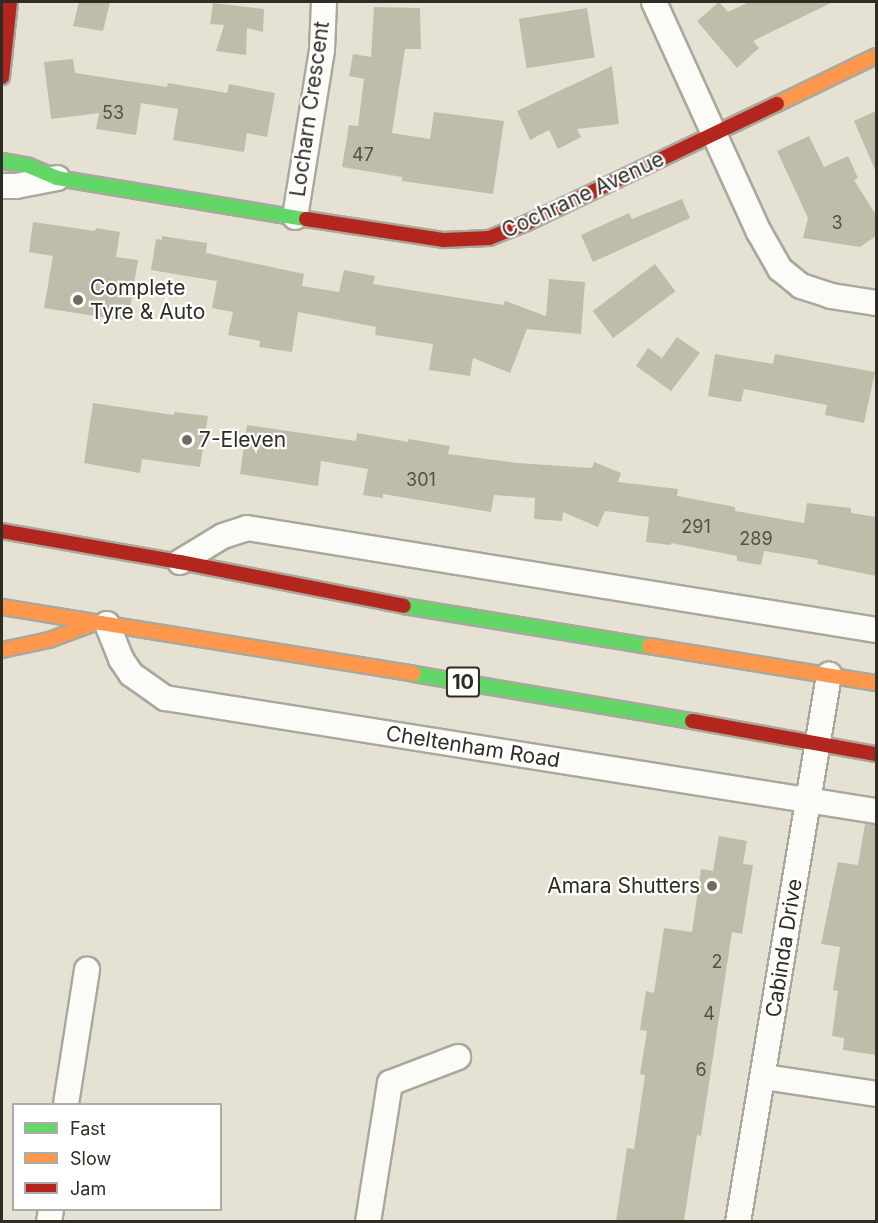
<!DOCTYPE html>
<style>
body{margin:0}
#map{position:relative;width:878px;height:1223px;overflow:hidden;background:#e5e2d3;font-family:Inter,sans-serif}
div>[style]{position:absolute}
.building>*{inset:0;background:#c0bcaa;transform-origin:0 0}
.roads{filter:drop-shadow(2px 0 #aaa89c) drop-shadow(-2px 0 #aaa89c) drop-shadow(0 2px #aaa89c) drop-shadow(0 -2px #aaa89c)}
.street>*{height:24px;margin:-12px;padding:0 12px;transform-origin:12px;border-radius:12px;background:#fbfbf8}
.fast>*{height:14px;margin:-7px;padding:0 7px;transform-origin:7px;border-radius:7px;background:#63d668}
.slow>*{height:14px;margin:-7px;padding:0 7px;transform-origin:7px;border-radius:7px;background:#ff974d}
.jam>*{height:14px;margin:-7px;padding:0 7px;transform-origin:7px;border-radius:7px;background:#b3261e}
.dots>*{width:16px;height:16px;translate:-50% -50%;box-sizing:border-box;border:3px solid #fff;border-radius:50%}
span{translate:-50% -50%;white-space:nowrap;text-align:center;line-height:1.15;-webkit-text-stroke:4.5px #fff;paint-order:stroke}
.number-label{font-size:18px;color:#535145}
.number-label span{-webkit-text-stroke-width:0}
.shield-label span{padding:2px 4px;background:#fff;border:2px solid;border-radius:4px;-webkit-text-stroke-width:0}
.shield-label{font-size:20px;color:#2f2d23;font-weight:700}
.street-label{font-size:21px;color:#2f2d23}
.poi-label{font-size:21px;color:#2f2d23}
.left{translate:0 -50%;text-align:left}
.right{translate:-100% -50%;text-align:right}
.frame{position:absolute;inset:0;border:3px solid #2f2d23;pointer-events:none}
.legend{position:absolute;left:12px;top:1103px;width:210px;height:108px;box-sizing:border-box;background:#fff;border:2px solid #acaba7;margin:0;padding:8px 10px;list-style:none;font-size:18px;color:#2f2d23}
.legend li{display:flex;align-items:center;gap:12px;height:30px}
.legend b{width:30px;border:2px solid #acaba7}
</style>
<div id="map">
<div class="building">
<div style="clip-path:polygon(79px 2px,110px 2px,103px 31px,73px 26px)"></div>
<div style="clip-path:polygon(719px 2px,728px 12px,749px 2px,833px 2px,753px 41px,759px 48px,737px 68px,697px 21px)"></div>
<div style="clip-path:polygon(213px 3px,264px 9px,263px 32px,247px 28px,246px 55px,216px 51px,224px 25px,210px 24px)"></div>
<div style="clip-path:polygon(374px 7px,420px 8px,421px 49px,405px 49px,392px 133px,430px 139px,434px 112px,504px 121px,493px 194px,402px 181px,402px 177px,342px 167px,349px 125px,358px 126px,364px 79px,349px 76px,353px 54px,371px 57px)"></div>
<div style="left:587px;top:8px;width:50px;height:69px;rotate:81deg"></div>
<div style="clip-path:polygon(73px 59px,75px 73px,167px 87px,168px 83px,227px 93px,229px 84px,275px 93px,267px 137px,247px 133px,244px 152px,173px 140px,178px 109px,141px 103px,136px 135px,96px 129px,99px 113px,51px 119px,44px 62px)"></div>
<div style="clip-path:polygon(612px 66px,619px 124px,577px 129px,581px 137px,558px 149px,549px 130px,530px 140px,517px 111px)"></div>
<div style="clip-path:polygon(876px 111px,876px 172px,854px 121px)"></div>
<div style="clip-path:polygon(809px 136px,824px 167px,848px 156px,858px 178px,854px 180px,876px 215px,876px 236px,860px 247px,803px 238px,808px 218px,777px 151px)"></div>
<div style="clip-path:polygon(682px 199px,690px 218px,593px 262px,581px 235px,629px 213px,632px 219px)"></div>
<div style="clip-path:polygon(33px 222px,95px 231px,96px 228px,120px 232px,116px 257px,138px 260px,128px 321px,44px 308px,53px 256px,29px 252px)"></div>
<div style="clip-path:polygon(162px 236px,207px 243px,206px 253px,304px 274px,302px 286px,339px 292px,344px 270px,375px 276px,373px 284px,503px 305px,505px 301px,546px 316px,549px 279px,585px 282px,581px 334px,527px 329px,510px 373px,473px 358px,470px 376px,429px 370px,433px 344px,375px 335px,376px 327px,298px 312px,292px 352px,259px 347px,260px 341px,228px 335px,233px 312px,212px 308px,217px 281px,151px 270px,156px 239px,162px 240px)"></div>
<div style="left:655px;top:264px;width:34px;height:78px;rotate:53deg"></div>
<div style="clip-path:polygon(677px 337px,700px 353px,671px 391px,636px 366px,648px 348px,662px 358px)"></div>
<div style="clip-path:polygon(715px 354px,773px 364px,775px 354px,875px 372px,864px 423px,825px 415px,827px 405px,744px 389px,741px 402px,708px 396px)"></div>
<div style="clip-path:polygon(93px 403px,174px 415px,174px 412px,208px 416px,200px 467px,142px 459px,140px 473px,84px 463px)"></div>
<div style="clip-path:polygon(247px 425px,356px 441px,357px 433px,408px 442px,409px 439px,450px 446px,448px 454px,517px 463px,592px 468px,594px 462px,621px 473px,618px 482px,678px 489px,677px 496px,735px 507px,735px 511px,804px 523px,807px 503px,851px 508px,851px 513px,876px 517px,876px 576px,817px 564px,818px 560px,764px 551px,761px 565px,737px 561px,737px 556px,671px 543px,671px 545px,646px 542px,649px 517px,605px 511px,598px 527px,563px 512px,562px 521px,534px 519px,535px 498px,494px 495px,491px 512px,383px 494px,383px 498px,363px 495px,368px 469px,321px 461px,318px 486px,240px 474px)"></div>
<div style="clip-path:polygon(865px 824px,876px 825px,876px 1055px,843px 1050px,844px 1038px,832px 1036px,838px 991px,833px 990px,840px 947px,821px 944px,838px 862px,858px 865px)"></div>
<div style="clip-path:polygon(719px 836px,747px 841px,743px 864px,753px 865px,742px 934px,732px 932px,701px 1136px,697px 1135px,684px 1221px,616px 1221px,627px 1148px,634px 1149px,645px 1075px,640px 1074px,647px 1031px,640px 1030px,646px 991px,654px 993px,664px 928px,692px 932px,701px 869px,713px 871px)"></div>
</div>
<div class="roads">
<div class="street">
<div style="left:654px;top:2px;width:253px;rotate:65.5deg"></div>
<div style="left:759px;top:232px;width:43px;rotate:60.4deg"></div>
<div style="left:780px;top:269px;width:27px;rotate:39deg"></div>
<div style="left:801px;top:286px;width:32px;rotate:18deg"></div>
<div style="left:831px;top:296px;width:46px;rotate:8.8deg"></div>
<div style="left:2px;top:186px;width:14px"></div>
<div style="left:16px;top:186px;width:42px;rotate:-11deg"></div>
<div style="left:295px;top:217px;width:169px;rotate:-80.8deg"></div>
<div style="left:322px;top:50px;width:48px;rotate:-87.6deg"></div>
<div style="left:180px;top:562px;width:50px;rotate:-31.2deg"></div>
<div style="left:223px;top:536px;width:25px;rotate:-18deg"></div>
<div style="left:247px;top:528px;width:637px;rotate:9.21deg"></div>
<div style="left:107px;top:624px;width:38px;rotate:68deg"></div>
<div style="left:121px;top:659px;width:18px;rotate:56deg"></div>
<div style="left:131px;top:674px;width:42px;rotate:35.2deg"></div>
<div style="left:165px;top:698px;width:720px;rotate:9.03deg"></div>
<div style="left:764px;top:1077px;width:113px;rotate:8.6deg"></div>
<div style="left:66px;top:1104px;width:136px;rotate:-81.1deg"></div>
<div style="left:49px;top:1222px;width:12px;rotate:-81deg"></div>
<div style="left:368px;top:1222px;width:141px;rotate:-81deg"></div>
<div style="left:390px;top:1083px;width:73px;rotate:-20.9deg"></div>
<div style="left:738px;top:1222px;width:555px;rotate:-80.55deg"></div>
</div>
<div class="fast">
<div style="left:2px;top:161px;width:27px;rotate:10deg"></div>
<div style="left:29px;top:166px;width:30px;rotate:23deg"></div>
<div style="left:57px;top:178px;width:252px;rotate:9.4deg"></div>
<div style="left:404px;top:606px;width:248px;rotate:9.3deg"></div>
<div style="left:414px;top:674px;width:282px;rotate:9.6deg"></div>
</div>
<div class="slow">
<div style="left:777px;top:104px;width:110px;rotate:-25.9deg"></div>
<div style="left:2px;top:607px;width:417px;rotate:9.2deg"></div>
<div style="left:649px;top:646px;width:230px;rotate:9.3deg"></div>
<div style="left:2px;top:650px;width:48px;rotate:-12deg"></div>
<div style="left:49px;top:640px;width:49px;rotate:-20.3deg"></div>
</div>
<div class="jam">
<div style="left:2px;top:77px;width:75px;rotate:-83.9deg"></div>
<div style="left:306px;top:219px;width:140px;rotate:8.7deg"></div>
<div style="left:444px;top:240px;width:45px;rotate:-2.5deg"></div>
<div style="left:489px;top:238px;width:41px;rotate:-21.5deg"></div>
<div style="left:527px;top:223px;width:277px;rotate:-25.5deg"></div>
<div style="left:2px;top:531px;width:181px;rotate:9.9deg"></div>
<div style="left:180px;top:562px;width:228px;rotate:11.1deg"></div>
<div style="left:692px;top:721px;width:187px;rotate:10.2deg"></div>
</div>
</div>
<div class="dots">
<div style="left:78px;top:300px;background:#6f6c61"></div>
<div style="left:187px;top:440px;background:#6f6c61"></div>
<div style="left:712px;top:886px;background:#6f6c61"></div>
</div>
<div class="number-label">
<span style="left:113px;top:113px">53</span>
<span style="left:363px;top:155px">47</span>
<span style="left:837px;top:223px">3</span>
<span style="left:421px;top:480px">301</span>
<span style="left:696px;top:527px">291</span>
<span style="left:756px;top:539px">289</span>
<span style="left:717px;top:962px">2</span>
<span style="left:709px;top:1014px">4</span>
<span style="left:701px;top:1070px">6</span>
</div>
<div class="shield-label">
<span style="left:463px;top:682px">10</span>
</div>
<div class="street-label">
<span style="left:310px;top:109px;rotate:-82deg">Locharn Crescent</span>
<span style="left:583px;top:195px;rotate:-25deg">Cochrane Avenue</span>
<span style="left:473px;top:747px;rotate:9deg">Cheltenham Road</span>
<span style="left:784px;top:948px;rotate:-81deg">Cabinda Drive</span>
</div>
<div class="poi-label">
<span class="left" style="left:90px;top:300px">Complete<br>Tyre &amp; Auto</span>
<span class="left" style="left:199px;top:440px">7-Eleven</span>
<span class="right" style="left:700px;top:886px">Amara Shutters</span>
</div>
<div class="frame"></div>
<ul class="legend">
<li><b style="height:8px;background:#63d668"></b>Fast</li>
<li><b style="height:8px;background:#ff974d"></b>Slow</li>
<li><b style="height:8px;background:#b3261e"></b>Jam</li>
</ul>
</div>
